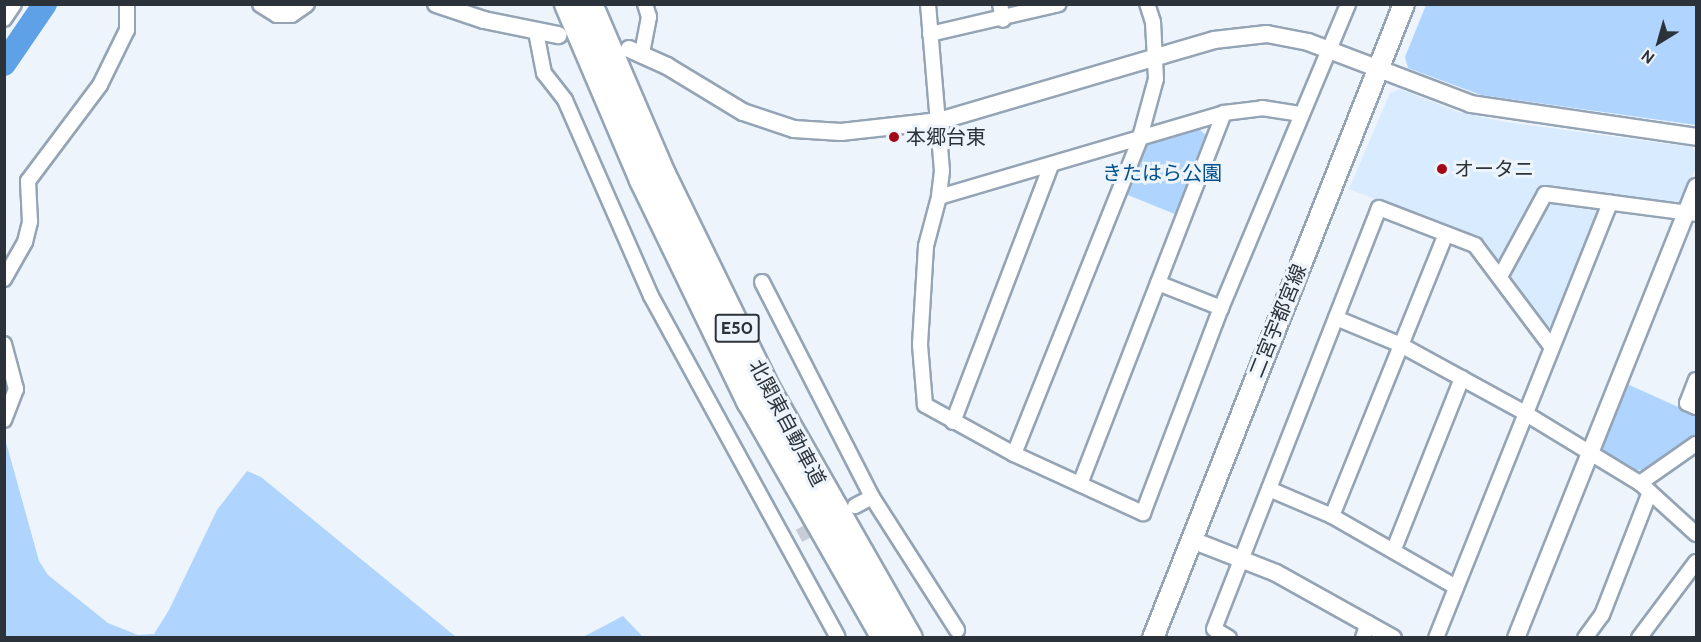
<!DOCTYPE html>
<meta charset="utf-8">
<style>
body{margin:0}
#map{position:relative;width:1701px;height:642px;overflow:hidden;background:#edf4fb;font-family:Cabin,"Noto Sans JP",sans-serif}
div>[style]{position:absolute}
.built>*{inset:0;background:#d9ebfe}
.green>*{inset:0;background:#afd5ff}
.river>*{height:24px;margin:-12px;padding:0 12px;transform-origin:12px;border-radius:12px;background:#5ea1e6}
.minor-tunnel>*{height:14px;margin-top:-7px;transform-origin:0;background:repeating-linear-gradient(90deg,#c6cdd4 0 14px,transparent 0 21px)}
.roads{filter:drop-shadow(2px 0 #95a4b5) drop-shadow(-2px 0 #95a4b5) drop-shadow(0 2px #95a4b5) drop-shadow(0 -2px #95a4b5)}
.minor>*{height:14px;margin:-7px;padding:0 7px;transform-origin:7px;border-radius:7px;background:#fff}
.tertiary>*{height:16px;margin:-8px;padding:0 8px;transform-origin:8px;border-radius:8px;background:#fff}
.secondary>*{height:20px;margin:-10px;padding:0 10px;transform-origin:10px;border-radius:10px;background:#fff}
.motorway>*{height:24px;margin:-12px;padding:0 12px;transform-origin:12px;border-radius:12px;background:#fff}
.dots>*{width:16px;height:16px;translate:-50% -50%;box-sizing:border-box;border:3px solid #edf4fb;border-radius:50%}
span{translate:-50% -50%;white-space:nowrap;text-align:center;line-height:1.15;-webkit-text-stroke:6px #edf4fb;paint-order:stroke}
.shield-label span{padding:2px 4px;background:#edf4fb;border:2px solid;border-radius:4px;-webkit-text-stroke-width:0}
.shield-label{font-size:18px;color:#2c3239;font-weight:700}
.poi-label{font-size:20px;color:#2c3239}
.left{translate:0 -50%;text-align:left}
.park-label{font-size:20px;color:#004f8e}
.street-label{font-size:20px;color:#2c3239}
.frame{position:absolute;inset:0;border:6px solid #2c3239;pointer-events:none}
.north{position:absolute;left:1629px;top:12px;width:60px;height:60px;-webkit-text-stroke:4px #edf4fb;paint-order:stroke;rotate:217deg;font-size:16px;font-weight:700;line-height:24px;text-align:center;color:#2c3239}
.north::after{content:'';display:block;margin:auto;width:21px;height:27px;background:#2c3239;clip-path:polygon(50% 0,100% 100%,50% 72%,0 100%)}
</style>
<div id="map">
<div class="built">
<div style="clip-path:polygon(1400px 89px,1458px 112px,1505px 122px,1691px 147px,1696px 152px,1696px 168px,1678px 205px,1607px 194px,1554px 325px,1546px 328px,1479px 240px,1349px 189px,1390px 93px)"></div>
</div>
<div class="green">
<div style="clip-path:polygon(1426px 5px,1696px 5px,1696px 125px,1481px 95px,1408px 68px,1405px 57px)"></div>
<div style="clip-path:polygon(1199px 129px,1208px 137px,1177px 215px,1123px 193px,1138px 152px,1146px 144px)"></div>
<div style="clip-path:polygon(1627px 384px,1696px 415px,1696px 437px,1649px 470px,1632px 470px,1604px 453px,1602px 443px)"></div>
<div style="clip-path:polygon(4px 435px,39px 561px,48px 575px,108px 623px,138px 635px,154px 634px,169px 610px,217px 510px,247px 471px,261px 477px,456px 637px,5px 637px)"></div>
<div style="clip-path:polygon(623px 616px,643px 637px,583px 637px)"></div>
</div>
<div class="river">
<div style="left:4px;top:64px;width:73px;rotate:-55.7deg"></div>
</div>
<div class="minor-tunnel">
<div style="left:799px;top:536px;width:29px;rotate:-29deg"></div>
</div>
<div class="roads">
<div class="minor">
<div style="left:928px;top:4px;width:168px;rotate:85.2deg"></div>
<div style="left:942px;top:171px;width:26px;rotate:97deg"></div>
<div style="left:939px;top:197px;width:51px;rotate:104.9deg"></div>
<div style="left:926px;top:246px;width:99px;rotate:93.5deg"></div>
<div style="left:920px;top:345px;width:60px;rotate:85.2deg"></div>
<div style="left:925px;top:405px;width:102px;rotate:28.8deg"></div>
<div style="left:1014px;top:454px;width:142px;rotate:24.6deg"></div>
<div style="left:1143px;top:513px;width:219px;rotate:-69.2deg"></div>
<div style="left:1221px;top:308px;width:329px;rotate:-67.3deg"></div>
<div style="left:1000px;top:4px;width:16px;rotate:79deg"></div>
<div style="left:4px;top:19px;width:18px;rotate:-56deg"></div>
<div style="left:536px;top:32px;width:42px;rotate:79deg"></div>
<div style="left:544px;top:73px;width:34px;rotate:52deg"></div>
<div style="left:565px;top:100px;width:214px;rotate:66.3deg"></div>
<div style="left:651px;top:296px;width:388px;rotate:61.3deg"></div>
<div style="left:930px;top:34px;width:132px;rotate:-13.1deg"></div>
<div style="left:642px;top:53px;width:37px;rotate:-79deg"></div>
<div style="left:649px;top:17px;width:14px;rotate:-107deg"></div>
<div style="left:939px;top:197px;width:297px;rotate:-16.4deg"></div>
<div style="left:1224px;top:113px;width:38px;rotate:-7deg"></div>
<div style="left:1262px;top:108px;width:38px;rotate:9deg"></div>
<div style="left:1501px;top:275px;width:92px;rotate:-61.5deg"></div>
<div style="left:1545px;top:194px;width:152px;rotate:7.5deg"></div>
<div style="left:4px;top:279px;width:43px;rotate:-60.4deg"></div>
<div style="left:25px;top:242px;width:21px;rotate:-76deg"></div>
<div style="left:30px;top:222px;width:41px;rotate:-92.8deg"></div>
<div style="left:28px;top:181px;width:120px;rotate:-53.1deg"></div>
<div style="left:100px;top:85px;width:61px;rotate:-63.9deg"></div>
<div style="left:127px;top:30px;width:26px;rotate:-90deg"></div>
<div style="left:762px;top:282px;width:242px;rotate:62.9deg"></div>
<div style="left:872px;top:497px;width:158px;rotate:57.4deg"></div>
<div style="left:1158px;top:283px;width:68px;rotate:21.6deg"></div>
<div style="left:1336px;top:318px;width:68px;rotate:22.4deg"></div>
<div style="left:1399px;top:344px;width:141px;rotate:28.7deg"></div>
<div style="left:1523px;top:412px;width:137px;rotate:31.3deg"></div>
<div style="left:1640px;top:483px;width:76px;rotate:42.3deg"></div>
<div style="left:4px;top:344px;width:47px;rotate:75.1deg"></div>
<div style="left:16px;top:389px;width:33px;rotate:111deg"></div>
<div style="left:1696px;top:380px;width:25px;rotate:111deg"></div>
<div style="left:1687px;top:403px;width:10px;rotate:24deg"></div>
<div style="left:953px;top:422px;width:274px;rotate:-69.1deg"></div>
<div style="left:1014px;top:454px;width:337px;rotate:-68.2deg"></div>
<div style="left:1139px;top:141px;width:64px;rotate:-74.7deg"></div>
<div style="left:1156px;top:79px;width:57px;rotate:-93deg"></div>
<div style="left:1153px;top:22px;width:19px;rotate:-108deg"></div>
<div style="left:1640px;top:483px;width:68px;rotate:-34.9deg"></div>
<div style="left:1080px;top:484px;width:398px;rotate:-68.8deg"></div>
<div style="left:1269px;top:489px;width:69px;rotate:23.2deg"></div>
<div style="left:1332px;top:516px;width:143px;rotate:29.8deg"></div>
<div style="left:855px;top:506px;width:19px;rotate:-28deg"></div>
<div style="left:1332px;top:516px;width:304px;rotate:-68deg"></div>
<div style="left:1394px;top:549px;width:184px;rotate:-68.3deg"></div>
<div style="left:1229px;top:638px;width:17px;rotate:-149deg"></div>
<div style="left:1214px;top:629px;width:452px;rotate:-68.6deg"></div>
<div style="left:1379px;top:208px;width:103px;rotate:21.1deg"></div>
<div style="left:1475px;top:245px;width:125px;rotate:53.1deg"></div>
<div style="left:1363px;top:638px;width:16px;rotate:-72deg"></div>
<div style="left:1436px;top:638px;width:469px;rotate:-68.2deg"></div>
<div style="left:1585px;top:638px;width:29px;rotate:-54deg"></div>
<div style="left:1602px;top:615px;width:132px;rotate:-68.7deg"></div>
<div style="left:1639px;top:638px;width:95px;rotate:-53.1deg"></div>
</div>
<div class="tertiary">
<div style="left:261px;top:4px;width:19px;rotate:32deg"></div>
<div style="left:277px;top:14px;width:14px"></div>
<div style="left:291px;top:14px;width:18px;rotate:-34deg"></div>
<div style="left:436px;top:4px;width:51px;rotate:18.4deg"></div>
<div style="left:484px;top:20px;width:76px;rotate:11.5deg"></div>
<div style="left:629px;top:49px;width:42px;rotate:24.1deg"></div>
<div style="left:667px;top:66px;width:89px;rotate:31.2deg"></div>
<div style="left:743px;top:112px;width:54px;rotate:18.4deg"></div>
<div style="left:794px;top:129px;width:47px;rotate:3.7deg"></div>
<div style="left:841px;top:132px;width:99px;rotate:-6.4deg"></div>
<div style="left:939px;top:121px;width:287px;rotate:-16.4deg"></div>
<div style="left:1214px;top:40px;width:53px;rotate:-6.5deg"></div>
<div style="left:1267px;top:34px;width:42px;rotate:11deg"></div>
<div style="left:1308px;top:42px;width:174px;rotate:20.8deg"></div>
<div style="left:1471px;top:104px;width:227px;rotate:8.3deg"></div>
<div style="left:1192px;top:540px;width:90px;rotate:21.4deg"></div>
<div style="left:1276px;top:573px;width:134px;rotate:29.1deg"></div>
<div style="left:1516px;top:638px;width:486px;rotate:-68.2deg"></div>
</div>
<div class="secondary">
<div style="left:1153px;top:638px;width:682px;rotate:-68.4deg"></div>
</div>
<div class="motorway">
<div style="left:567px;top:4px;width:191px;rotate:66.9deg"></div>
<div style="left:642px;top:180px;width:246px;rotate:64.2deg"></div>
<div style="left:749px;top:401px;width:273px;rotate:60.3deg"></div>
<div style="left:590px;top:4px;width:185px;rotate:66.8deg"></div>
<div style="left:663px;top:174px;width:242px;rotate:64deg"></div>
<div style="left:769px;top:391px;width:284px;rotate:60.3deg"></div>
</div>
</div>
<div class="dots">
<div style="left:894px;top:137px;background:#a30717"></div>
<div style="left:1442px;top:169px;background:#a30717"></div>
</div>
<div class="shield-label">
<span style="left:737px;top:328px">E50</span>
</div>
<div class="poi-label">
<span class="left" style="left:906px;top:137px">本郷台東</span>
<span class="left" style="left:1454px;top:169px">オータニ</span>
</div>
<div class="park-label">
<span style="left:1162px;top:173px">きたはら公園</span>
</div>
<div class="street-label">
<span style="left:1278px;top:321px;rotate:-68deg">二宮宇都宮線</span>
<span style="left:787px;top:423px;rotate:62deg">北関東自動車道</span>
</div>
<div class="frame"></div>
<div class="north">N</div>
</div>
